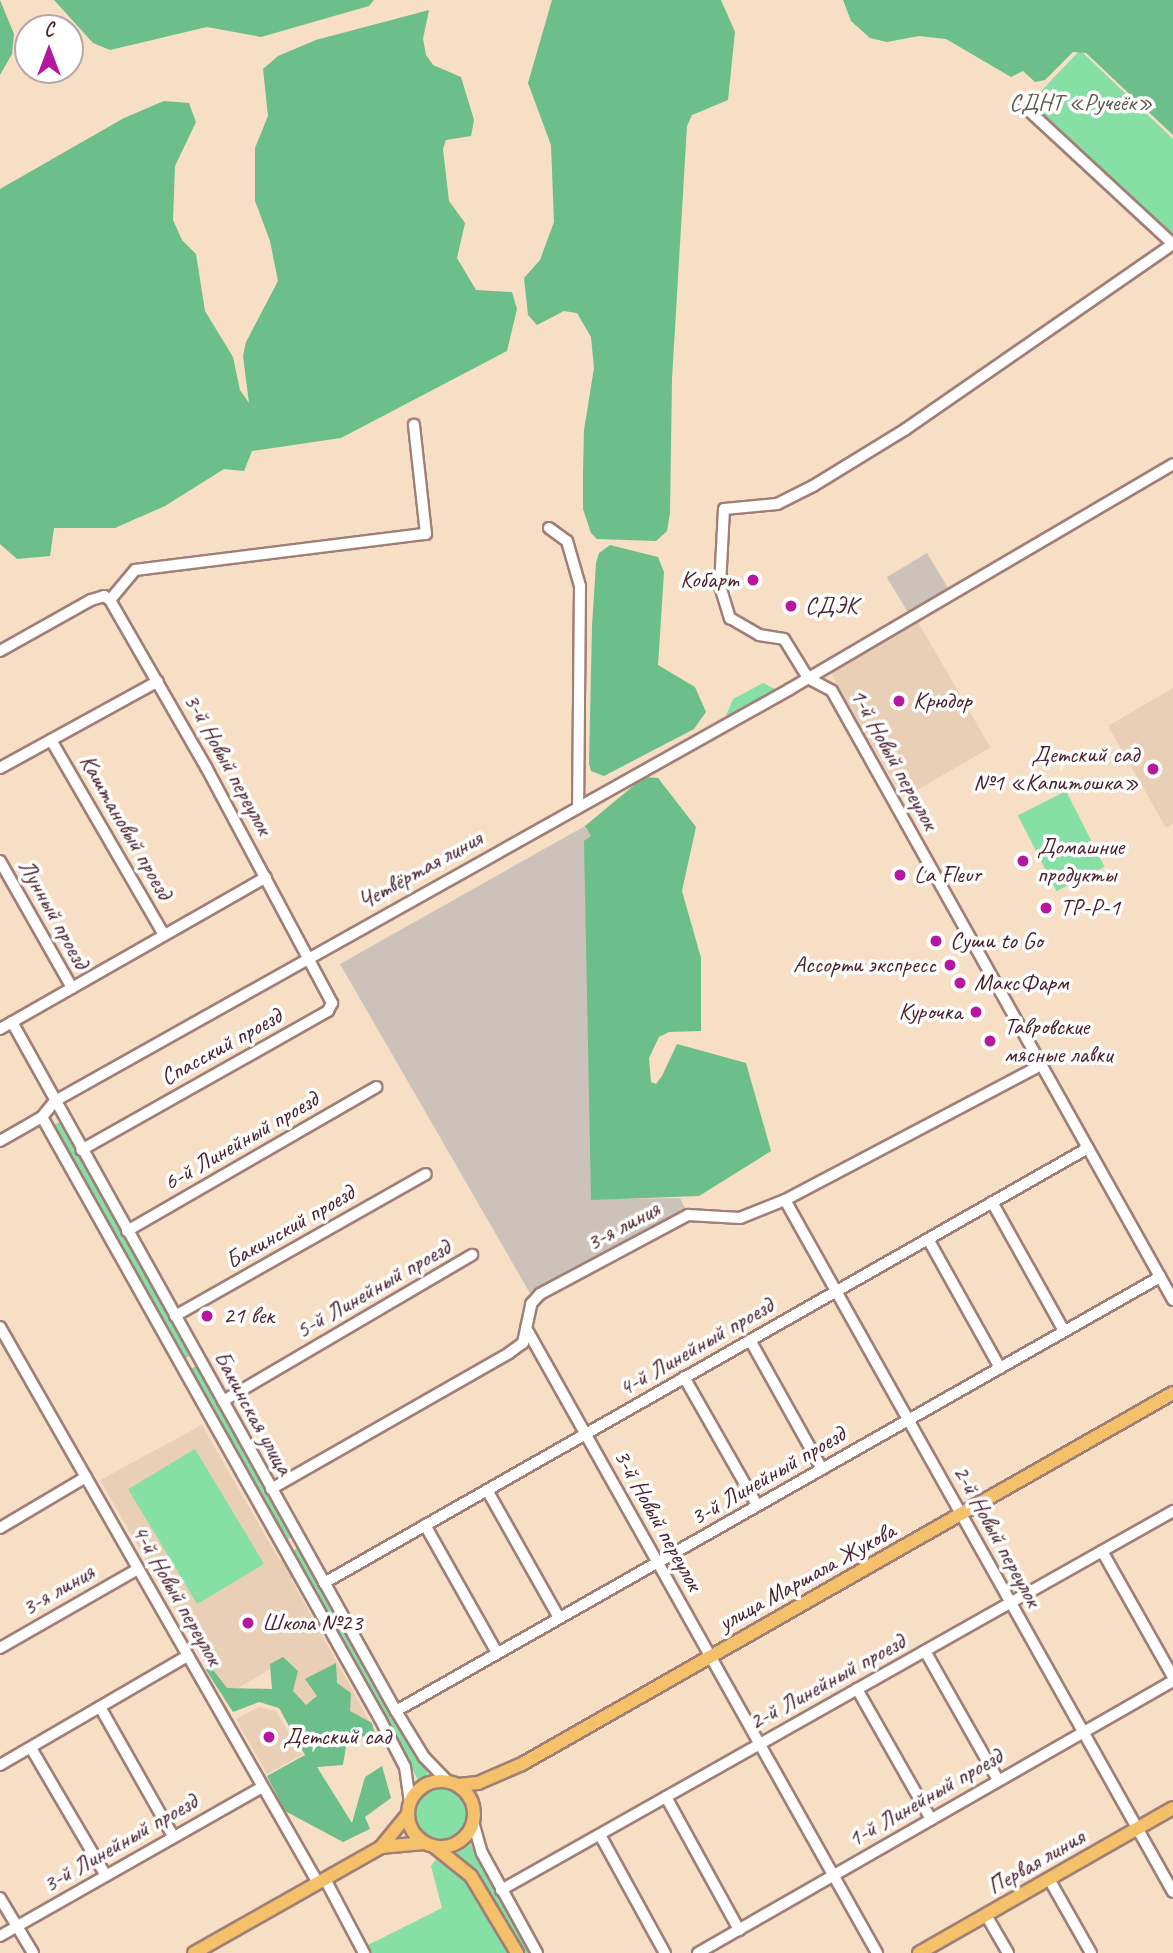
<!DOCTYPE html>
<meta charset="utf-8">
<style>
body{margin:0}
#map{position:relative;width:1173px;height:1953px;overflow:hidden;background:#f6dfc5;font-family:Caveat,sans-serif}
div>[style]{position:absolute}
.built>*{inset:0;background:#e8cfb6;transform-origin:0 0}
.industrial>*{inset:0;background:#cdc2b9;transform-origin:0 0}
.green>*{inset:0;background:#86dfa5;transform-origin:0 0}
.round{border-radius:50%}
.forest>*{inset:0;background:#6cbe8a}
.roads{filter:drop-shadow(2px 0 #a07f78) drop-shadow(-2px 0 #a07f78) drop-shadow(0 2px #a07f78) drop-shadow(0 -2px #a07f78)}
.minor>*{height:10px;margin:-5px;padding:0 5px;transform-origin:5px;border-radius:5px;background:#fff}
.major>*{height:12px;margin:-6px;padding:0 6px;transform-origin:6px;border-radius:6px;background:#f4c16a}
.major>.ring{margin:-6px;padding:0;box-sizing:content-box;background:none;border:12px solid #f4c16a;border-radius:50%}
.dots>*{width:19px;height:19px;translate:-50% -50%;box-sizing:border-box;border:4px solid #fff;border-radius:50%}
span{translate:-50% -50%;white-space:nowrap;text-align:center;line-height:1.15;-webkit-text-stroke:7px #fff;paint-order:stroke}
.park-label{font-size:24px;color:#5c5950}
.poi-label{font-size:24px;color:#4a1f2b}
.right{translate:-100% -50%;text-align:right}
.left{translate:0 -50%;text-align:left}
.street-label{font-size:24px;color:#4a1f2b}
.north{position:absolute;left:14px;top:14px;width:70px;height:70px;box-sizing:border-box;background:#fff;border:2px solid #b7a5aa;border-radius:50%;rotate:0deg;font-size:19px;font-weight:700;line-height:28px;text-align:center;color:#4a1f2b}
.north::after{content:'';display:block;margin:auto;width:24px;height:32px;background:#b5179e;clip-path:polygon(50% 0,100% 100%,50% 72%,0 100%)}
</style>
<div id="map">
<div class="built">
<div style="left:918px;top:622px;width:145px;height:101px;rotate:60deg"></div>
<div style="clip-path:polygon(1173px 688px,1173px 824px,1166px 828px,1108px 726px)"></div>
<div style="clip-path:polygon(202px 1425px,280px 1561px,284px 1559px,294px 1577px,291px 1579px,370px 1722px,322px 1748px,276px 1666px,224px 1696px,100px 1480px)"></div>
<div style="clip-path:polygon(259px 1707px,276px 1711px,302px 1755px,267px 1774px,236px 1719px)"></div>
</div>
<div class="industrial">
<div style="left:927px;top:553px;width:41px;height:47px;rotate:59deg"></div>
<div style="clip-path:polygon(585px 826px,591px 836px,591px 1199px,680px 1198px,687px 1212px,531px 1295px,340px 964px)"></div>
</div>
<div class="green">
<div style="clip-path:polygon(1080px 50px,1173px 139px,1173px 244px,1029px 104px)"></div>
<div style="clip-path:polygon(763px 683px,777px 690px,725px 718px,733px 699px)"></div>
<div style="left:1066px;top:791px;width:85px;height:54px;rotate:63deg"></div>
<div style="left:59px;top:1122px;width:268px;height:8px;rotate:60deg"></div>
<div style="left:196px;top:1366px;width:196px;height:7px;rotate:61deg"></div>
<div style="left:195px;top:1449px;width:134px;height:78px;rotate:59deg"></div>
<div style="clip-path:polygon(299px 1548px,428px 1774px,418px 1780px,292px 1551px)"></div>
<div class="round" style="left:413px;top:1786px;width:56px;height:56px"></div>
<div style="clip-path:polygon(471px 1844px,477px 1859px,531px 1953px,522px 1953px,484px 1884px,454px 1855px)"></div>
<div style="clip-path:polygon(442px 1852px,459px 1864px,517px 1953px,369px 1953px,368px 1945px,442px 1908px,431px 1866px)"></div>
</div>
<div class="forest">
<div style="clip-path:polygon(0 0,14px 34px,12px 54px,0 75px)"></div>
<div style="clip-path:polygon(54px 0,374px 0,369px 6px,261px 37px,207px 27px,110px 50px,93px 43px)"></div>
<div style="clip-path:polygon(552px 0,721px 0,735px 32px,728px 100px,692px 115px,687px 126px,672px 379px,670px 513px,667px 531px,656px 541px,597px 539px,591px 533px,583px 509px,583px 473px,584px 430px,594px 368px,591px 337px,577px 313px,564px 311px,537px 325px,528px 315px,524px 278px,540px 260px,554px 222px,551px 145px,528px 83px)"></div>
<div style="clip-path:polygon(843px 0,1173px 0,1173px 135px,1086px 53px,1073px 52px,1045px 80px,1035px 82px,1023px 71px,1011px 77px,946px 39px,919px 36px,887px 42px,870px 38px,851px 21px)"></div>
<div style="clip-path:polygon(429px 10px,423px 39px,426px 55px,433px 65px,461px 77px,474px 120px,471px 136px,446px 140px,443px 149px,449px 201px,465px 223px,457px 258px,476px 290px,512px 292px,517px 309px,507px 351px,341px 438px,252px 451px,244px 471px,224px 469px,165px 506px,115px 528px,54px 528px,50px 556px,17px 559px,0 544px,0 189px,124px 118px,164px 101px,189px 103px,196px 122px,175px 166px,173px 220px,182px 240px,196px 254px,205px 311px,233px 357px,240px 390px,249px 403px,243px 356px,246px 342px,278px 281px,270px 241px,255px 201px,255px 148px,268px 116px,263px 69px,278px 56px,316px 40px)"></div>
<div style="clip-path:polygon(610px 545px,658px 557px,664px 572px,658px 665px,695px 687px,706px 712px,694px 729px,604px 776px,591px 771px,589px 764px,592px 626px,596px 563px,599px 553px)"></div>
<div style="clip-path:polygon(644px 777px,658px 778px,696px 827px,682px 891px,701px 958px,701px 1031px,669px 1032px,659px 1037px,649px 1058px,651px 1082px,656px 1084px,662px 1076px,677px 1044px,746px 1063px,771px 1151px,699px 1196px,591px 1200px,584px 841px,591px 836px,585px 826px)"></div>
<div style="clip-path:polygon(283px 1657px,298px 1671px,293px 1691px,306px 1705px,317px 1696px,305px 1679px,336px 1663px,337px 1683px,351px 1693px,350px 1711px,372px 1723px,375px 1734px,347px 1740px,343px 1765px,317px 1767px,352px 1823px,365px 1777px,382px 1766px,391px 1798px,365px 1817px,370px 1829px,343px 1842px,285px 1811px,267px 1776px,305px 1755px,279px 1708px,259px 1702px,233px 1712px,206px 1670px,210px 1666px,227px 1688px,272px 1689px,270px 1664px)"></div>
</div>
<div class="roads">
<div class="minor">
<div style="left:1025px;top:107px;width:202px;rotate:42.8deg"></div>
<div style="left:1173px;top:244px;width:325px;rotate:145.3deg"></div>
<div style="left:906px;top:429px;width:109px;rotate:148.5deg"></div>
<div style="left:813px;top:486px;width:40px;rotate:153.4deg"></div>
<div style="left:777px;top:504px;width:53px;rotate:174.6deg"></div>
<div style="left:724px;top:509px;width:77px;rotate:93deg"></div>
<div style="left:720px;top:586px;width:34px;rotate:73deg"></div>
<div style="left:730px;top:618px;width:34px;rotate:30deg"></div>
<div style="left:759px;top:635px;width:25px;rotate:9deg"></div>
<div style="left:784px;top:639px;width:46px;rotate:58.4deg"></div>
<div style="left:808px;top:678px;width:27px;rotate:28deg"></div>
<div style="left:832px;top:691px;width:698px;rotate:60.75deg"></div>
<div style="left:549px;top:528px;width:22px;rotate:36deg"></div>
<div style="left:567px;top:541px;width:47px;rotate:73.9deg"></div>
<div style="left:580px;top:586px;width:219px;rotate:90.5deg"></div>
<div style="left:110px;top:600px;width:39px;rotate:-50deg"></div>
<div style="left:135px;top:570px;width:293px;rotate:-7.1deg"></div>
<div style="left:426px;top:534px;width:110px;rotate:-96.3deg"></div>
<div style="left:0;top:651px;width:104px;rotate:-29.3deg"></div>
<div style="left:91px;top:600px;width:14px;rotate:-17deg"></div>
<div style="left:104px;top:596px;width:7px;rotate:34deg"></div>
<div style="left:110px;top:600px;width:193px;rotate:60.1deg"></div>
<div style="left:206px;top:767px;width:268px;rotate:61.9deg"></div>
<div style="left:332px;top:1003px;width:9px;rotate:117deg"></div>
<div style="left:328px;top:1011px;width:283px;rotate:150.6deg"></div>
<div style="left:51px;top:740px;width:225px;rotate:59.9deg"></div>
<div style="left:0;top:768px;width:180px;rotate:-28.8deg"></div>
<div style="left:0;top:861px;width:146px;rotate:60.4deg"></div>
<div style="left:12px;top:1022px;width:789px;rotate:60.87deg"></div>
<div style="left:396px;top:1711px;width:54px;rotate:58.7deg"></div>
<div style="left:424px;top:1757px;width:33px;rotate:46deg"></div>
<div style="left:0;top:1029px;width:306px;rotate:-29.7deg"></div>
<div style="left:42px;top:1117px;width:690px;rotate:60.69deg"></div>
<div style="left:380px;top:1719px;width:54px;rotate:62.5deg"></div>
<div style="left:405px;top:1767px;width:36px;rotate:82deg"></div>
<div style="left:0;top:1141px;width:48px;rotate:-29.7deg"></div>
<div style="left:42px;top:1117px;width:21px;rotate:-51deg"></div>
<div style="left:55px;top:1101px;width:843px;rotate:-29.27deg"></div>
<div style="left:790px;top:689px;width:444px;rotate:-30.4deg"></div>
<div style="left:785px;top:1200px;width:793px;rotate:60.72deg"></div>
<div style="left:992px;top:1202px;width:148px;rotate:60.8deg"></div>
<div style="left:127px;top:1231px;width:288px;rotate:-30deg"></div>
<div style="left:928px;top:1239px;width:148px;rotate:60.8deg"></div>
<div style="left:175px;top:1316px;width:288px;rotate:-29.5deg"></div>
<div style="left:0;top:1327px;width:641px;rotate:60.23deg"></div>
<div style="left:526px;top:1328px;width:717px;rotate:60.68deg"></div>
<div style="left:750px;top:1340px;width:148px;rotate:60.8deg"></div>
<div style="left:684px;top:1377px;width:147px;rotate:60.3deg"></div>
<div style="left:223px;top:1401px;width:289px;rotate:-30.4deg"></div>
<div style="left:271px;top:1489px;width:274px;rotate:-29.7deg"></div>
<div style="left:509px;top:1353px;width:17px;rotate:-36deg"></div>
<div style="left:523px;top:1343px;width:40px;rotate:-78deg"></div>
<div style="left:531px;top:1304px;width:13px;rotate:-48deg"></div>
<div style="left:540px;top:1294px;width:168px;rotate:-28.1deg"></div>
<div style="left:688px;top:1215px;width:52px;rotate:3.3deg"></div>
<div style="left:740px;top:1218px;width:48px;rotate:-21.8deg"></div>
<div style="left:785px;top:1200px;width:287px;rotate:-27.8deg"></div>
<div style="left:487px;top:1490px;width:147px;rotate:60.6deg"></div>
<div style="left:425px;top:1525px;width:147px;rotate:60.6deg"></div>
<div style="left:0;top:1528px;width:100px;rotate:-30.7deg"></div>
<div style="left:1102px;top:1551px;width:145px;rotate:60.6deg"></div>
<div style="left:324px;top:1583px;width:879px;rotate:-29.66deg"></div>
<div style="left:0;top:1648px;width:159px;rotate:-29.8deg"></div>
<div style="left:925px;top:1651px;width:148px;rotate:60.5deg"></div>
<div style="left:857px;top:1689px;width:150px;rotate:60.4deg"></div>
<div style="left:100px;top:1707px;width:148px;rotate:60.5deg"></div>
<div style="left:396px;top:1711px;width:879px;rotate:-29.6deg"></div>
<div style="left:31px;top:1748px;width:148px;rotate:59.6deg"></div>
<div style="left:0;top:1765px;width:216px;rotate:-30.2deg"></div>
<div style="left:666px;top:1797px;width:152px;rotate:61.2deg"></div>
<div style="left:473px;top:1822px;width:32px;rotate:74deg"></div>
<div style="left:482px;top:1853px;width:114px;rotate:61.2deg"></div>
<div style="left:600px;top:1835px;width:135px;rotate:61.2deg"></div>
<div style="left:325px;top:1879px;width:84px;rotate:62.2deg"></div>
<div style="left:1049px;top:1879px;width:85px;rotate:60.4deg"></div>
<div style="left:501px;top:1890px;width:772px;rotate:-29.42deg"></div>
<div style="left:0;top:1898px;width:64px;rotate:59deg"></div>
<div style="left:986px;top:1915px;width:44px;rotate:59.9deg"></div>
<div style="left:0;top:1936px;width:301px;rotate:-29.6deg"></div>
<div style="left:698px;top:1953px;width:547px;rotate:-29.8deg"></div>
</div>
<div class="major">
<div class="ring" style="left:408px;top:1781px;width:54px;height:54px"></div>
<div style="left:458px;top:1785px;width:20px;rotate:-6deg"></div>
<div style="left:478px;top:1783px;width:48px;rotate:-23.4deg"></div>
<div style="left:522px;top:1764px;width:749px;rotate:-29.68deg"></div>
<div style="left:381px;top:1847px;width:43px;rotate:-5.3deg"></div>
<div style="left:435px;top:1847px;width:46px;rotate:38.9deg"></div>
<div style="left:471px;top:1876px;width:90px;rotate:59.1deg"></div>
<div style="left:194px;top:1953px;width:215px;rotate:-29.5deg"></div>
<div style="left:381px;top:1847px;width:43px;rotate:-50.7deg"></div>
<div style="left:919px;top:1953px;width:292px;rotate:-29.7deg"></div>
</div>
</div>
<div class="dots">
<div style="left:753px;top:580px;background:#b5179e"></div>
<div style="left:791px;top:606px;background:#b5179e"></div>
<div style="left:899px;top:701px;background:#b5179e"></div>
<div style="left:1153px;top:769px;background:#b5179e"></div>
<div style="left:1023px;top:861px;background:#b5179e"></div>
<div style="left:900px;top:875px;background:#b5179e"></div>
<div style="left:1046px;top:908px;background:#b5179e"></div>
<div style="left:936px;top:941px;background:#b5179e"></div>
<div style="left:950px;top:965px;background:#b5179e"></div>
<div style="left:960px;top:983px;background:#b5179e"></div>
<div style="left:976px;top:1012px;background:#b5179e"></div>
<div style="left:990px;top:1041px;background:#b5179e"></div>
<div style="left:207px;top:1316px;background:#b5179e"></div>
<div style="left:248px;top:1623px;background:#b5179e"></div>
<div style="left:269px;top:1737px;background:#b5179e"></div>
</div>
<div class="park-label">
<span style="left:1081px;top:103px">СДНТ «Ручеёк»</span>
</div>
<div class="poi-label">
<span class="right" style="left:739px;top:580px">Кобарт</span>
<span class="left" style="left:805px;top:606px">СДЭК</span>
<span class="left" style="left:913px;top:701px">Крюдор</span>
<span class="right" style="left:1139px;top:769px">Детский сад<br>№1 «Капитошка»</span>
<span class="left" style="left:1037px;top:861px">Домашние<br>продукты</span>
<span class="left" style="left:914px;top:875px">La Fleur</span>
<span class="left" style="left:1060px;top:908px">ТР-Р-1</span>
<span class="left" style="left:950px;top:941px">Суши to Go</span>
<span class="right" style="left:936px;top:965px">Ассорти экспресс</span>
<span class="left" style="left:974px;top:983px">МаксФарм</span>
<span class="right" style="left:962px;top:1012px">Курочка</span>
<span class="left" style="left:1004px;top:1041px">Тавровские<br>мясные лавки</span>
<span class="left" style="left:223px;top:1316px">21 век</span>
<span class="left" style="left:262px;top:1623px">Школа №23</span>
<span class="left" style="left:283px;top:1737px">Детский сад</span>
</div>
<div class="street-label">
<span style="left:894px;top:759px;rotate:61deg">1-й Новый переулок</span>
<span style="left:228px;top:764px;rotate:61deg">3-й Новый переулок</span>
<span style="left:126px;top:827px;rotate:60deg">Каштановый проезд</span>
<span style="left:420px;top:870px;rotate:-29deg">Четвёртая линия</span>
<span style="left:54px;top:914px;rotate:61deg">Лунный проезд</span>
<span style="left:221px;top:1047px;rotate:-29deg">Спасский проезд</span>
<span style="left:241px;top:1141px;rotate:-30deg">6-й Линейный проезд</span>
<span style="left:623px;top:1226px;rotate:-28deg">3-я линия</span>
<span style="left:290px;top:1227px;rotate:-30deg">Бакинский проезд</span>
<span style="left:373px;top:1289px;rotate:-30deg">5-й Линейный проезд</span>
<span style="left:696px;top:1347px;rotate:-30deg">4-й Линейный проезд</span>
<span style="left:253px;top:1413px;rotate:61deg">Бакинская улица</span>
<span style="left:768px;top:1476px;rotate:-30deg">3-й Линейный проезд</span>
<span style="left:658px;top:1520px;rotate:61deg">3-й Новый переулок</span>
<span style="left:997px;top:1536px;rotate:61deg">2-й Новый переулок</span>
<span style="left:807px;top:1577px;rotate:-29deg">улица Маршала Жукова</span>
<span style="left:58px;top:1590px;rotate:-30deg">3-я линия</span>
<span style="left:177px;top:1595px;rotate:60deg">4-й Новый переулок</span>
<span style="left:827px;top:1682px;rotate:-29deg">2-й Линейный проезд</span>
<span style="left:925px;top:1798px;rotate:-30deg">1-й Линейный проезд</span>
<span style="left:120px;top:1843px;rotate:-30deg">3-й Линейный проезд</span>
<span style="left:1036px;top:1862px;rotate:-30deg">Первая линия</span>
</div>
<div class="north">С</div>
</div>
